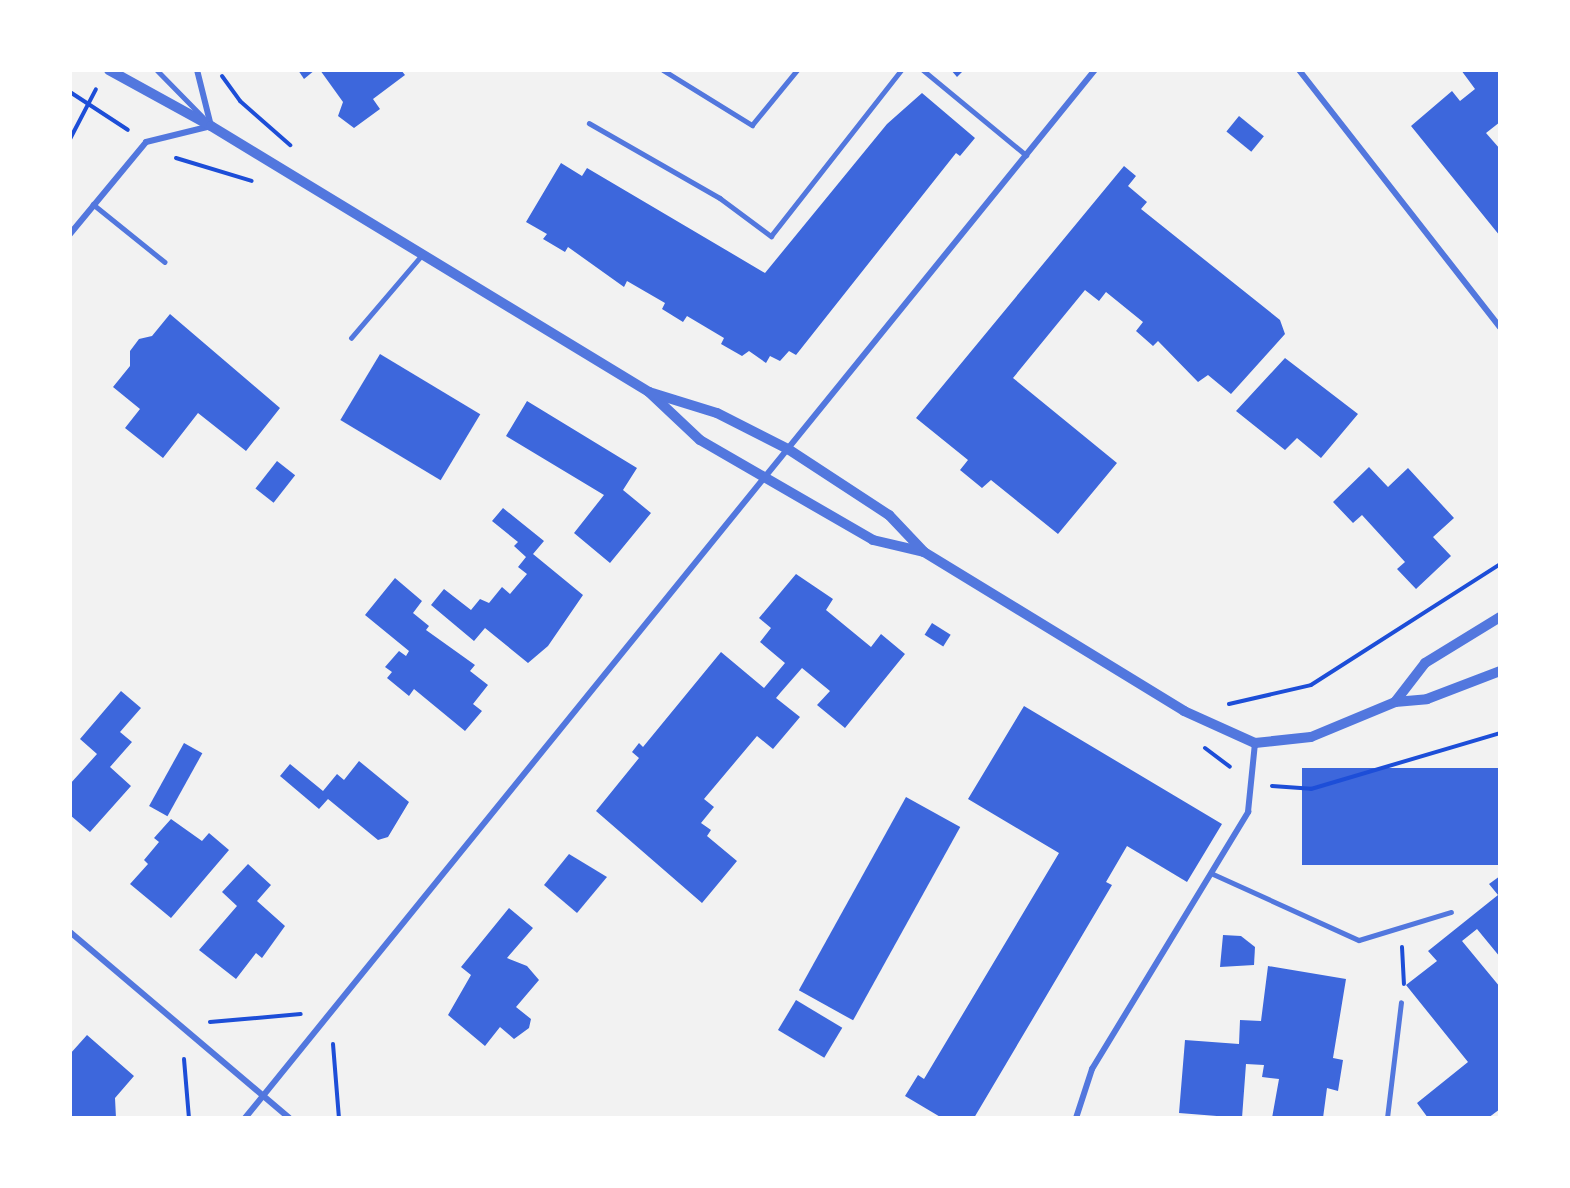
<!DOCTYPE html>
<style>
body{margin:0}
#map{position:relative;width:1570px;height:1188px;overflow:hidden;background:#f2f2f2;font-family:"DejaVu Sans",sans-serif}
div>[style]{position:absolute}
.building>*{inset:0;background:#3d67dc;transform-origin:0 0}
.path>*{height:4px;margin:-2px;padding:0 2px;transform-origin:2px;border-radius:2px;background:#1d4ed8}
.service>*{height:4.5px;margin:-2.25px;padding:0 2.25px;transform-origin:2.25px;border-radius:2.25px;background:#5277de}
.minor>*{height:6px;margin:-3px;padding:0 3px;transform-origin:3px;border-radius:3px;background:#5277de}
.tertiary>*{height:10px;margin:-5px;padding:0 5px;transform-origin:5px;border-radius:5px;background:#5277de}
span{translate:-50% -50%;white-space:nowrap;text-align:center;line-height:1.15;-webkit-text-stroke:5px #fff;paint-order:stroke}
.frame{position:absolute;inset:0;border:72px solid #fff;pointer-events:none}
</style>
<div id="map">
<div class="building">
<div style="clip-path:polygon(298px 70px,315px 70px,304px 79px)"></div>
<div style="clip-path:polygon(320px 70px,401px 70px,405px 75px,373px 99px,380px 109px,354px 128px,338px 116px,343px 102px)"></div>
<div style="clip-path:polygon(951px 70px,964px 70px,957px 77px)"></div>
<div style="clip-path:polygon(1461px 70px,1500px 70px,1500px 122px,1486px 133px,1500px 149px,1500px 236px,1411px 126px,1452px 91px,1460px 101px,1475px 89px)"></div>
<div style="clip-path:polygon(922px 93px,975px 138px,960px 156px,956px 153px,796px 355px,789px 351px,780px 361px,770px 356px,766px 363px,749px 351px,742px 356px,721px 344px,724px 338px,687px 316px,683px 322px,662px 309px,665px 303px,627px 281px,624px 287px,568px 247px,565px 252px,543px 239px,547px 234px,526px 222px,561px 163px,582px 176px,587px 168px,765px 273px,887px 124px)"></div>
<div style="left:1239px;top:116px;width:32px;height:20px;rotate:39deg"></div>
<div style="clip-path:polygon(1124px 166px,1136px 176px,1128px 186px,1147px 202px,1141px 209px,1280px 320px,1285px 334px,1231px 394px,1208px 375px,1198px 382px,1158px 341px,1153px 346px,1136px 331px,1143px 322px,1106px 292px,1099px 301px,1085px 290px,1013px 378px,1117px 463px,1058px 534px,991px 480px,982px 488px,960px 470px,968px 460px,916px 418px)"></div>
<div style="clip-path:polygon(170px 314px,280px 408px,246px 451px,198px 413px,163px 458px,125px 428px,140px 409px,113px 387px,130px 366px,130px 351px,139px 339px,152px 336px)"></div>
<div style="left:380px;top:354px;width:117px;height:77px;rotate:31deg"></div>
<div style="clip-path:polygon(1285px 358px,1358px 414px,1321px 458px,1297px 438px,1285px 450px,1236px 411px)"></div>
<div style="clip-path:polygon(527px 401px,637px 468px,623px 490px,651px 513px,610px 563px,574px 533px,604px 495px,506px 436px)"></div>
<div style="left:277px;top:461px;width:23px;height:35px;rotate:38deg"></div>
<div style="clip-path:polygon(1369px 467px,1388px 487px,1408px 468px,1454px 518px,1433px 537px,1451px 556px,1416px 589px,1397px 569px,1405px 562px,1362px 515px,1353px 523px,1333px 502px)"></div>
<div style="clip-path:polygon(503px 508px,544px 541px,533px 554px,583px 595px,548px 646px,528px 663px,485px 628px,474px 641px,431px 605px,444px 589px,471px 610px,480px 599px,489px 603px,502px 587px,510px 594px,527px 574px,518px 567px,526px 557px,514px 546px,518px 542px,492px 521px)"></div>
<div style="clip-path:polygon(796px 574px,833px 599px,826px 610px,871px 647px,881px 634px,905px 654px,845px 728px,817px 705px,830px 691px,802px 668px,781px 692px,776px 698px,800px 717px,773px 749px,757px 736px,704px 799px,714px 807px,701px 823px,711px 830px,707px 836px,737px 861px,702px 903px,596px 811px,639px 758px,632px 752px,639px 743px,643px 747px,721px 652px,764px 688px,785px 663px,760px 642px,771px 628px,759px 618px)"></div>
<div style="clip-path:polygon(395px 578px,422px 601px,413px 613px,429px 626px,426px 630px,475px 665px,470px 671px,488px 685px,473px 704px,482px 711px,465px 731px,414px 689px,409px 696px,387px 678px,392px 672px,385px 667px,399px 651px,406px 656px,409px 651px,365px 615px)"></div>
<div style="left:932px;top:623px;width:22px;height:14px;rotate:32deg"></div>
<div style="clip-path:polygon(121px 691px,141px 708px,120px 732px,132px 742px,110px 767px,131px 786px,90px 832px,70px 815px,70px 784px,97px 754px,80px 739px)"></div>
<div style="clip-path:polygon(1024px 706px,1222px 824px,1187px 882px,1127px 846px,1106px 882px,1112px 885px,974px 1118px,942px 1118px,905px 1096px,918px 1075px,924px 1079px,1059px 853px,968px 799px)"></div>
<div style="left:184px;top:743px;width:21px;height:72px;rotate:29deg"></div>
<div style="clip-path:polygon(359px 761px,409px 802px,388px 837px,378px 840px,328px 799px,319px 809px,280px 776px,290px 764px,323px 791px,337px 774px,344px 780px)"></div>
<div style="left:1500px;top:768px;width:97px;height:198px;rotate:90deg"></div>
<div style="left:906px;top:797px;width:62px;height:221px;rotate:29deg"></div>
<div style="clip-path:polygon(171px 819px,202px 841px,209px 833px,229px 850px,171px 918px,130px 884px,148px 864px,144px 860px,159px 842px,154px 838px)"></div>
<div style="clip-path:polygon(569px 854px,607px 877px,577px 913px,544px 885px)"></div>
<div style="clip-path:polygon(248px 864px,271px 885px,257px 901px,285px 926px,262px 958px,256px 953px,236px 979px,199px 950px,237px 906px,222px 892px)"></div>
<div style="clip-path:polygon(1500px 876px,1500px 957px,1477px 929px,1462px 941px,1500px 987px,1500px 1109px,1488px 1118px,1428px 1118px,1417px 1103px,1468px 1062px,1406px 985px,1437px 961px,1428px 951px,1498px 895px,1489px 884px)"></div>
<div style="clip-path:polygon(509px 908px,533px 928px,507px 958px,527px 966px,539px 980px,516px 1007px,531px 1019px,529px 1028px,514px 1039px,500px 1027px,485px 1046px,448px 1015px,471px 975px,461px 967px)"></div>
<div style="clip-path:polygon(1223px 935px,1241px 936px,1255px 947px,1254px 965px,1220px 967px)"></div>
<div style="clip-path:polygon(1268px 966px,1346px 979px,1333px 1058px,1343px 1060px,1338px 1091px,1327px 1088px,1323px 1118px,1272px 1118px,1279px 1079px,1262px 1077px,1264px 1065px,1246px 1064px,1242px 1118px,1179px 1113px,1185px 1040px,1239px 1044px,1240px 1020px,1261px 1021px)"></div>
<div style="left:796px;top:1000px;width:54px;height:35px;rotate:31deg"></div>
<div style="clip-path:polygon(87px 1035px,134px 1076px,115px 1098px,116px 1118px,70px 1118px,70px 1054px)"></div>
</div>
<div class="path">
<div style="left:222px;top:76px;width:31px;rotate:54deg"></div>
<div style="left:240px;top:101px;width:67px;rotate:41.3deg"></div>
<div style="left:70px;top:92px;width:69px;rotate:33.2deg"></div>
<div style="left:70px;top:139px;width:56px;rotate:-62.5deg"></div>
<div style="left:176px;top:158px;width:79px;rotate:16.8deg"></div>
<div style="left:1229px;top:704px;width:84px;rotate:-13deg"></div>
<div style="left:1311px;top:685px;width:224px;rotate:-32.6deg"></div>
<div style="left:1205px;top:748px;width:31px;rotate:37deg"></div>
<div style="left:1272px;top:786px;width:39px;rotate:4deg"></div>
<div style="left:1311px;top:789px;width:197px;rotate:-16.5deg"></div>
<div style="left:1402px;top:947px;width:37px;rotate:87deg"></div>
<div style="left:210px;top:1022px;width:91px;rotate:-5deg"></div>
<div style="left:333px;top:1044px;width:74px;rotate:85.4deg"></div>
<div style="left:184px;top:1059px;width:59px;rotate:85.2deg"></div>
</div>
<div class="service">
<div style="left:157px;top:70px;width:66px;rotate:45.6deg"></div>
<div style="left:663px;top:70px;width:105px;rotate:31.7deg"></div>
<div style="left:752px;top:125px;width:71px;rotate:-50.7deg"></div>
<div style="left:923px;top:70px;width:134px;rotate:39.5deg"></div>
<div style="left:589px;top:123px;width:151px;rotate:29.8deg"></div>
<div style="left:720px;top:198px;width:64px;rotate:36.7deg"></div>
<div style="left:771px;top:236px;width:211px;rotate:-51.9deg"></div>
<div style="left:93px;top:204px;width:92px;rotate:38.9deg"></div>
<div style="left:351px;top:338px;width:108px;rotate:-49.5deg"></div>
<div style="left:1211px;top:873px;width:162px;rotate:24.4deg"></div>
<div style="left:1359px;top:940px;width:96px;rotate:-16.9deg"></div>
<div style="left:1387px;top:1118px;width:116px;rotate:-83.1deg"></div>
</div>
<div class="minor">
<div style="left:1299px;top:70px;width:326px;rotate:52deg"></div>
<div style="left:70px;top:234px;width:119px;rotate:-50.4deg"></div>
<div style="left:146px;top:142px;width:67px;rotate:-13.8deg"></div>
<div style="left:211px;top:126px;width:58px;rotate:-104deg"></div>
<div style="left:70px;top:932px;width:287px;rotate:40.3deg"></div>
<div style="left:245px;top:1118px;width:1349px;rotate:-50.96deg"></div>
<div style="left:1076px;top:1118px;width:52px;rotate:-71.9deg"></div>
<div style="left:1092px;top:1069px;width:301px;rotate:-58.7deg"></div>
<div style="left:1248px;top:812px;width:69px;rotate:-84.2deg"></div>
</div>
<div class="tertiary">
<div style="left:109px;top:70px;width:116px;rotate:28.8deg"></div>
<div style="left:211px;top:126px;width:512px;rotate:31.27deg"></div>
<div style="left:649px;top:392px;width:70px;rotate:43.3deg"></div>
<div style="left:700px;top:440px;width:200px;rotate:30deg"></div>
<div style="left:873px;top:540px;width:52px;rotate:13.2deg"></div>
<div style="left:649px;top:392px;width:71px;rotate:17.2deg"></div>
<div style="left:717px;top:413px;width:80px;rotate:26.9deg"></div>
<div style="left:788px;top:449px;width:121px;rotate:33.2deg"></div>
<div style="left:889px;top:515px;width:51px;rotate:46.6deg"></div>
<div style="left:924px;top:552px;width:305px;rotate:31.4deg"></div>
<div style="left:1184px;top:711px;width:78px;rotate:24.3deg"></div>
<div style="left:1255px;top:743px;width:56px;rotate:-6.1deg"></div>
<div style="left:1311px;top:737px;width:91px;rotate:-22.6deg"></div>
<div style="left:1395px;top:702px;width:32px;rotate:-5deg"></div>
<div style="left:1427px;top:699px;width:78px;rotate:-21deg"></div>
<div style="left:1395px;top:702px;width:49px;rotate:-52.4deg"></div>
<div style="left:1425px;top:663px;width:88px;rotate:-31.5deg"></div>
</div>
<div class="frame"></div>
</div>
